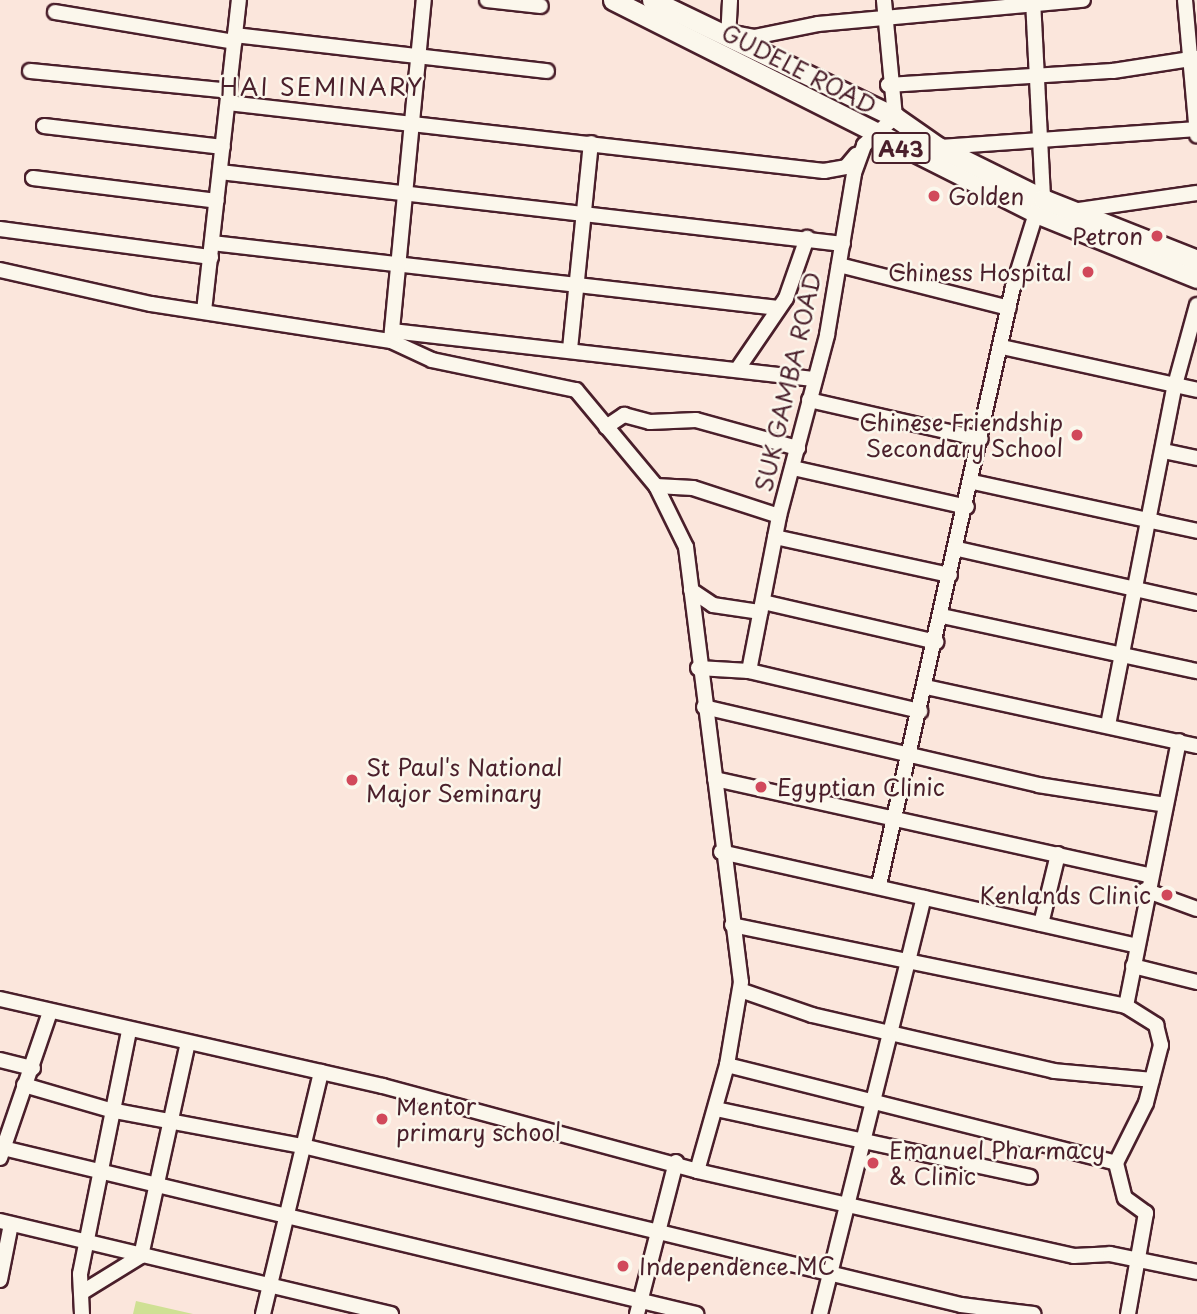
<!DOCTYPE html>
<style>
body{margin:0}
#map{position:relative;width:1197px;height:1314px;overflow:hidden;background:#fbe6dc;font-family:"Playpen Sans",sans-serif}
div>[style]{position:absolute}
.green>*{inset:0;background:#cfe094}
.roads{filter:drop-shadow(2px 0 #4a1f2b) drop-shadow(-2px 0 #4a1f2b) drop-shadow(0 2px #4a1f2b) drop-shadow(0 -2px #4a1f2b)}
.minor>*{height:14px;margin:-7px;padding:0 7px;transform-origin:7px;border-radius:7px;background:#fbf7ec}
.highway>*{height:19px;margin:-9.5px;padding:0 9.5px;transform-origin:9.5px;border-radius:9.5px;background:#fbf7ec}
.dots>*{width:19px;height:19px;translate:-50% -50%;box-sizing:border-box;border:4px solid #fbf7ec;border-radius:50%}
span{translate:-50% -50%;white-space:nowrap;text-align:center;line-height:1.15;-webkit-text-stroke:5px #fbf7ec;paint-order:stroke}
.shield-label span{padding:2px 5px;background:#fbf7ec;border:2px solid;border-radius:5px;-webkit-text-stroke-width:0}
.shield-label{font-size:21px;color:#4a1f2b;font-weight:700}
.street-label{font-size:23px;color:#4a1f2b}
.poi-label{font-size:23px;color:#4a1f2b}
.left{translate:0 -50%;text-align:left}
.right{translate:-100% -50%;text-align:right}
.neighbourhood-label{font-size:24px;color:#4a1f2b;letter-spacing:2px}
</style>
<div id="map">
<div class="green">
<div style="clip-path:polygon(136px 1301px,193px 1314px,133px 1314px)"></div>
</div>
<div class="roads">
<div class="minor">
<div style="left:487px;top:0;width:54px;rotate:6.3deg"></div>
<div style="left:1033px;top:0;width:199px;rotate:87.1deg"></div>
<div style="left:1185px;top:0;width:136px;rotate:84.9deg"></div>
<div style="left:55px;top:12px;width:182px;rotate:9.5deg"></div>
<div style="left:734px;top:33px;width:20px;rotate:11deg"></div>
<div style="left:754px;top:37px;width:65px;rotate:-11.5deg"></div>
<div style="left:818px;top:24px;width:266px;rotate:-5.2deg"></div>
<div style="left:235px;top:35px;width:314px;rotate:6.6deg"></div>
<div style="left:728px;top:39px;width:39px;rotate:-87deg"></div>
<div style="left:30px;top:71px;width:200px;rotate:5.7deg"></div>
<div style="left:888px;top:85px;width:225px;rotate:-3.6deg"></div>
<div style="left:1113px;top:71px;width:85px;rotate:-8.8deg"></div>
<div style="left:228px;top:103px;width:600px;rotate:6.51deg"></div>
<div style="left:824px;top:171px;width:22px;rotate:-10deg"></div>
<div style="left:846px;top:167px;width:16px;rotate:-50deg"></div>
<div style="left:44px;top:126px;width:180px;rotate:6.7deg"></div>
<div style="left:940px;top:147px;width:258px;rotate:-4deg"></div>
<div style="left:220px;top:172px;width:627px;rotate:6.59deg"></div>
<div style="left:33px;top:178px;width:185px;rotate:7.1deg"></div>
<div style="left:1072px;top:211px;width:126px;rotate:-8.2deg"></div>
<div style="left:0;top:229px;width:213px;rotate:7.6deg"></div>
<div style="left:212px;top:243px;width:570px;rotate:6.55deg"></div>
<div style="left:839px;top:265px;width:175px;rotate:14.2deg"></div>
<div style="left:0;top:270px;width:155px;rotate:12.7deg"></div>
<div style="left:151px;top:304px;width:243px;rotate:8.8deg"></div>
<div style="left:391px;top:341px;width:45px;rotate:24.9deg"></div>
<div style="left:432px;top:360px;width:147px;rotate:11.8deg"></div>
<div style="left:576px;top:390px;width:125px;rotate:50.2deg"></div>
<div style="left:656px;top:486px;width:68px;rotate:63.8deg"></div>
<div style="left:686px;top:547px;width:438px;rotate:82.8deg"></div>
<div style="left:741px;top:982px;width:84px;rotate:99.6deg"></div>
<div style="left:727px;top:1065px;width:110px;rotate:105.8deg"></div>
<div style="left:204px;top:311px;width:313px;rotate:-83.6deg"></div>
<div style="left:392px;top:331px;width:424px;rotate:6.5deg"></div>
<div style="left:391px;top:340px;width:342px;rotate:-84.5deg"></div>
<div style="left:1002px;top:347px;width:200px;rotate:12.4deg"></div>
<div style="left:570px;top:349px;width:207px;rotate:-84.2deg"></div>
<div style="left:739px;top:367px;width:83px;rotate:-55.7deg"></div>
<div style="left:786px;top:298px;width:64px;rotate:-70.7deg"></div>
<div style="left:809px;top:400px;width:176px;rotate:12.8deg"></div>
<div style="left:606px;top:427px;width:22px;rotate:-34deg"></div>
<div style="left:624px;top:415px;width:27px;rotate:15deg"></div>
<div style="left:650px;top:422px;width:46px;rotate:-2.5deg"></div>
<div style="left:696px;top:420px;width:106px;rotate:15.4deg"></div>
<div style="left:1164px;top:451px;width:34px;rotate:12deg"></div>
<div style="left:793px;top:468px;width:178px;rotate:12.6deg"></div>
<div style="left:973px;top:482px;width:229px;rotate:12.3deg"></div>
<div style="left:656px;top:486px;width:37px;rotate:3deg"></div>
<div style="left:693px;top:488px;width:90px;rotate:18deg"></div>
<div style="left:775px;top:537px;width:179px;rotate:12.3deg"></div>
<div style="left:958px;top:549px;width:245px;rotate:12.7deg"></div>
<div style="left:691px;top:590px;width:27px;rotate:34deg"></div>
<div style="left:713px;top:605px;width:48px;rotate:8.5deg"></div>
<div style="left:763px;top:602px;width:178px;rotate:13deg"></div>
<div style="left:942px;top:616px;width:261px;rotate:12.2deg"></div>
<div style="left:698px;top:668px;width:51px;rotate:3.4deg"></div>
<div style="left:749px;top:671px;width:176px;rotate:13.2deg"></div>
<div style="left:749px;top:671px;width:158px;rotate:-79deg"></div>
<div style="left:779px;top:516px;width:187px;rotate:-75.1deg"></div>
<div style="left:827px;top:335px;width:164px;rotate:-80.5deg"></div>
<div style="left:854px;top:173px;width:30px;rotate:-70deg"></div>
<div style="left:864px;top:145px;width:42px;rotate:-42.1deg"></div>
<div style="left:895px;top:117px;width:118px;rotate:-95.4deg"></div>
<div style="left:926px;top:687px;width:277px;rotate:12.3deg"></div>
<div style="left:704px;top:707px;width:343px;rotate:13.1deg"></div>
<div style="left:1038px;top:785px;width:129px;rotate:8.9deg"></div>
<div style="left:1108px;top:725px;width:347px;rotate:-78.9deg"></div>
<div style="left:1175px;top:385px;width:83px;rotate:-74.6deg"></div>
<div style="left:715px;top:779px;width:444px;rotate:12.5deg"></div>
<div style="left:721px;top:852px;width:424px;rotate:12.7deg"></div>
<div style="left:879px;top:885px;width:613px;rotate:-77.37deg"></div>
<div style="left:1013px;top:287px;width:77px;rotate:-72.7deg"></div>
<div style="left:1145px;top:890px;width:55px;rotate:20.1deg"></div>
<div style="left:1041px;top:924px;width:72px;rotate:-76.3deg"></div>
<div style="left:732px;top:925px;width:402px;rotate:11.6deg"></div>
<div style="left:1126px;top:1006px;width:36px;rotate:32deg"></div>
<div style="left:1156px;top:1025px;width:21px;rotate:76deg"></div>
<div style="left:1161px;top:1045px;width:60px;rotate:104.5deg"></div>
<div style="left:1146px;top:1103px;width:67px;rotate:116.6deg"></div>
<div style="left:1116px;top:1163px;width:36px;rotate:76deg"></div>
<div style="left:1125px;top:1198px;width:26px;rotate:36deg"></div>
<div style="left:1146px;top:1213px;width:103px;rotate:100.1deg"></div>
<div style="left:1133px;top:966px;width:66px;rotate:14deg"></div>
<div style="left:740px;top:990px;width:76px;rotate:19.1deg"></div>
<div style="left:812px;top:1015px;width:248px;rotate:13deg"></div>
<div style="left:1054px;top:1071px;width:98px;rotate:5.2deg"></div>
<div style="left:0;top:999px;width:393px;rotate:12.8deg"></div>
<div style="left:383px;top:1086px;width:325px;rotate:15.1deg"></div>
<div style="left:697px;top:1171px;width:386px;rotate:12.7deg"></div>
<div style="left:1074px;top:1256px;width:36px;rotate:-3deg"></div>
<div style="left:1110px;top:1254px;width:89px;rotate:11.7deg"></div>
<div style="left:1126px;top:1006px;width:270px;rotate:-78.7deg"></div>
<div style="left:0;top:1060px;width:34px;rotate:14deg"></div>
<div style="left:727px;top:1065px;width:401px;rotate:14.1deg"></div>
<div style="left:24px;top:1085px;width:90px;rotate:16.2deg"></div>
<div style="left:110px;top:1110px;width:200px;rotate:10.6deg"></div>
<div style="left:307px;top:1147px;width:673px;rotate:13.58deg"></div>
<div style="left:961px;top:1305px;width:73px;rotate:7.1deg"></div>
<div style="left:716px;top:1109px;width:321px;rotate:12.2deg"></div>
<div style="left:3px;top:1148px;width:713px;rotate:13.47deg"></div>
<div style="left:0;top:1158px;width:154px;rotate:-71.1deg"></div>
<div style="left:0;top:1221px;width:402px;rotate:13.4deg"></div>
<div style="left:0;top:1280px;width:57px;rotate:-78.9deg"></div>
<div style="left:81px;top:1293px;width:70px;rotate:-31.7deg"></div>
<div style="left:141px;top:1256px;width:215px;rotate:-77.6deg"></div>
<div style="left:82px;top:1314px;width:40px;rotate:-92.9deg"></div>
<div style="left:80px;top:1274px;width:247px;rotate:-78.6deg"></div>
<div style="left:263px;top:1314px;width:249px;rotate:-76.5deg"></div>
<div style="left:637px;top:1314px;width:157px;rotate:-75.6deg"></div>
<div style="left:820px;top:1314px;width:429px;rotate:-76deg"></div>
</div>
<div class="highway">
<div style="left:613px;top:0;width:474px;rotate:26.7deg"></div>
<div style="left:1036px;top:213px;width:174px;rotate:22deg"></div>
<div style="left:652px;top:0;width:270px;rotate:25.7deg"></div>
<div style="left:895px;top:117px;width:52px;rotate:34.9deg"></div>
<div style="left:938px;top:147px;width:117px;rotate:26.3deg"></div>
<div style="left:1043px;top:199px;width:166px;rotate:21.6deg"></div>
</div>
</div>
<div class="dots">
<div style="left:934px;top:196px;background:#d1495b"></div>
<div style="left:1157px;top:236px;background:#d1495b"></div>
<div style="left:1088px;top:272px;background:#d1495b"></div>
<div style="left:1077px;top:435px;background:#d1495b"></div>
<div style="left:352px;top:780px;background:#d1495b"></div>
<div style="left:761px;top:787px;background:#d1495b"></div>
<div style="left:1167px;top:895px;background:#d1495b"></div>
<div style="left:382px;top:1119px;background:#d1495b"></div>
<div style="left:873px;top:1163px;background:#d1495b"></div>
<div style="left:623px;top:1266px;background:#d1495b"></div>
</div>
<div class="shield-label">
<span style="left:901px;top:148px">A43</span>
</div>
<div class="street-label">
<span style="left:799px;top:69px;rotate:27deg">GUDELE ROAD</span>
<span style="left:788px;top:382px;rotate:-77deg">SUK GAMBA ROAD</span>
</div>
<div class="poi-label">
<span class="left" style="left:948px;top:196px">Golden</span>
<span class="right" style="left:1143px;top:236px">Petron</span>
<span class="right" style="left:1072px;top:272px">Chiness Hospital</span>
<span class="right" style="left:1063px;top:435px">Chinese Friendship<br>Secondary School</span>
<span class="left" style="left:366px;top:780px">St Paul's National<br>Major Seminary</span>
<span class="left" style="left:777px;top:787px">Egyptian Clinic</span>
<span class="right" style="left:1151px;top:895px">Kenlands Clinic</span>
<span class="left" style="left:396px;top:1119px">Mentor<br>primary school</span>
<span class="left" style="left:889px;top:1163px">Emanuel Pharmacy<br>&amp; Clinic</span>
<span class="left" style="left:639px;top:1266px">Independence MC</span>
</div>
<div class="neighbourhood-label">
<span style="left:322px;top:87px">HAI SEMINARY</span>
</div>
</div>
